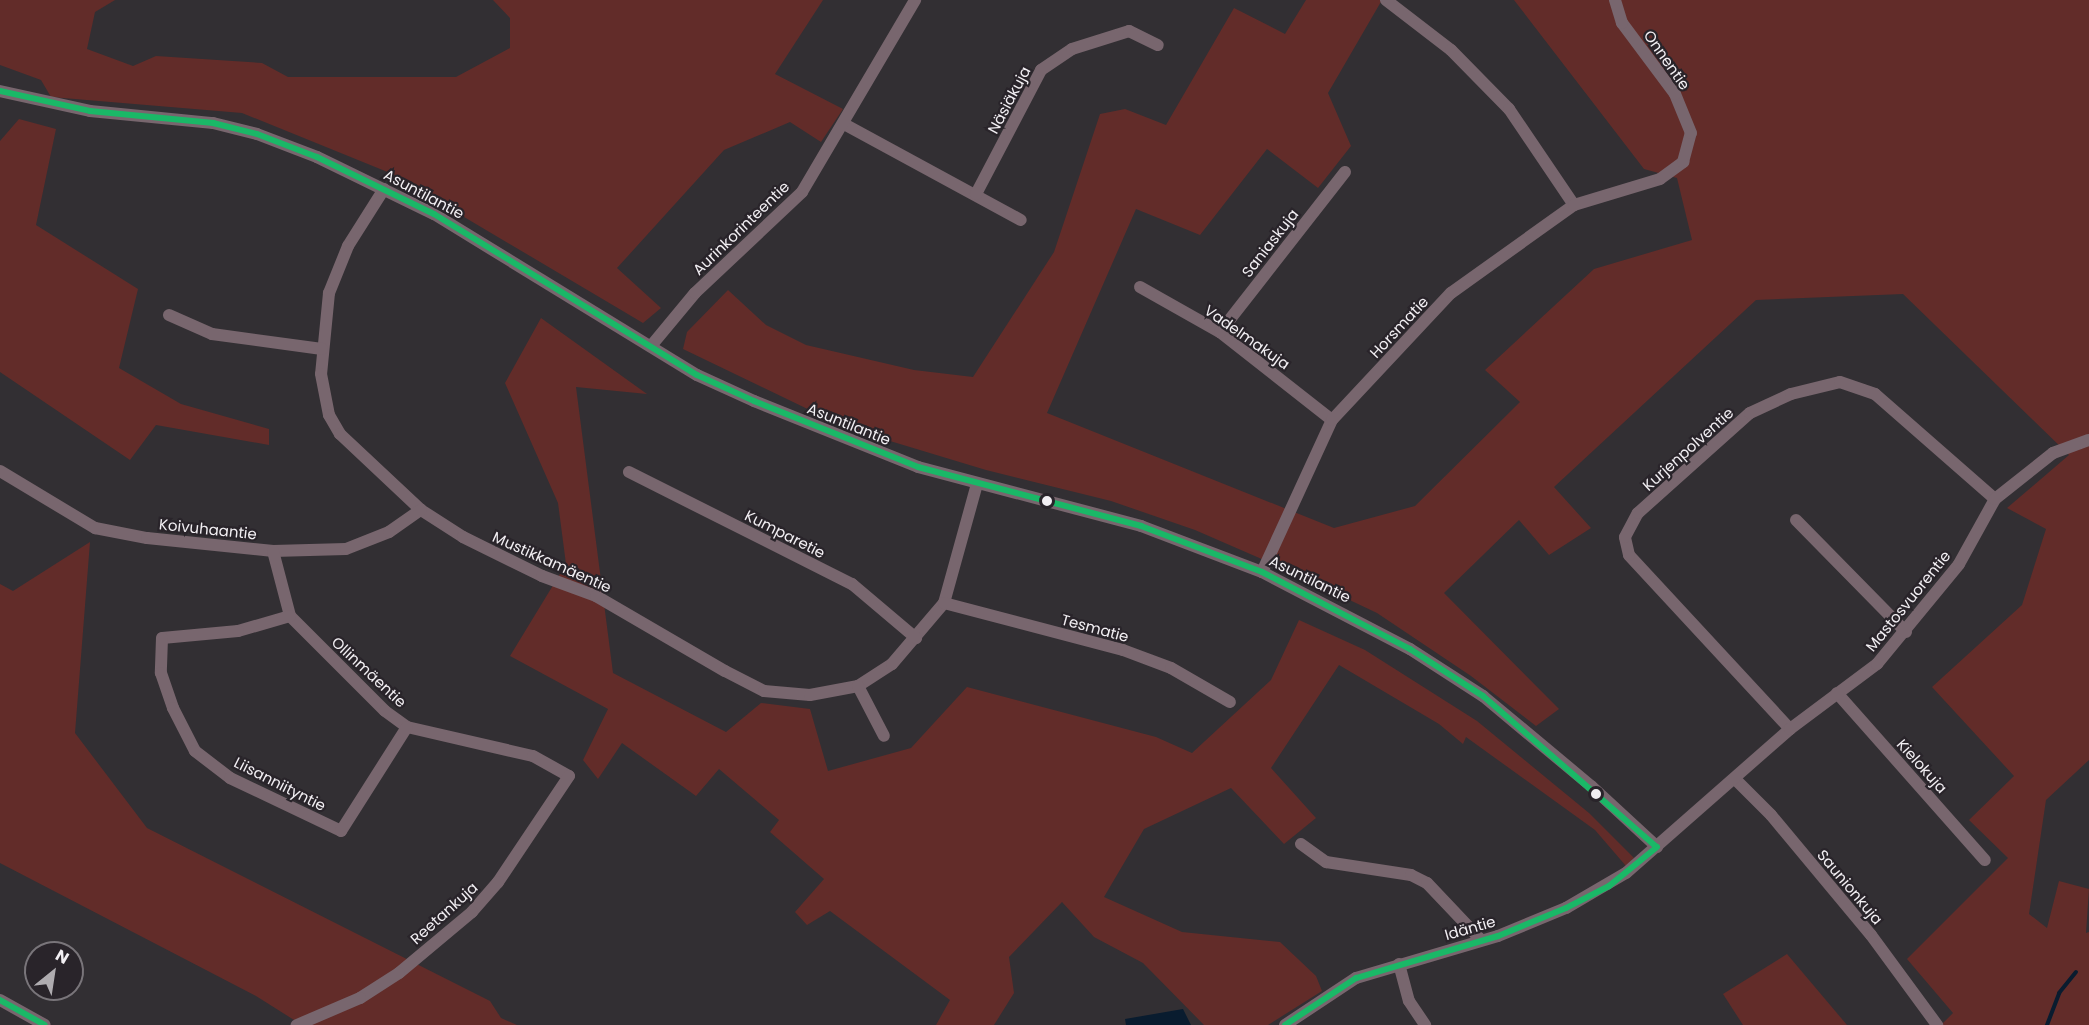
<!DOCTYPE html>
<meta charset="utf-8">
<style>
body{margin:0}
#map{position:relative;width:2089px;height:1025px;overflow:hidden;background:#322f33;font-family:Poppins,sans-serif}
div>[style]{position:absolute}
.green>*{inset:0;background:#622c29}
.water>*{inset:0;background:#091c2f}
.stream>*{height:4px;margin:-2px;padding:0 2px;transform-origin:2px;border-radius:2px;background:#091c2f}
.minor>*{height:12px;margin:-6px;padding:0 6px;transform-origin:6px;border-radius:6px;background:#78666e}
.bus-1>*{height:6px;margin:-3px;padding:0 3px;transform-origin:3px;border-radius:3px;background:#1ab867}
.dots>*{width:16px;height:16px;translate:-50% -50%;box-sizing:border-box;border:3px solid #29242a;border-radius:50%}
span{translate:-50% -50%;white-space:nowrap;text-align:center;line-height:1.15;-webkit-text-stroke:4.5px #29242a;paint-order:stroke}
.street-label{font-size:15px;color:#f2eff3}
.north{position:absolute;left:24px;top:941px;width:60px;height:60px;box-sizing:border-box;background:#29242a;border:2px solid #79757a;border-radius:50%;rotate:30deg;font-size:16px;font-weight:700;line-height:24px;text-align:center;color:#f2eff3}
.north::after{content:'';display:block;margin:auto;width:21px;height:27px;background:#afacb0;clip-path:polygon(50% 0,100% 100%,50% 72%,0 100%)}
</style>
<div id="map">
<div class="green">
<div style="clip-path:polygon(0 0,115px 0,95px 12px,87px 49px,133px 66px,156px 56px,262px 63px,288px 77px,456px 77px,510px 48px,510px 18px,493px 0,823px 0,775px 74px,843px 109px,821px 142px,790px 122px,724px 150px,617px 268px,661px 308px,643px 323px,390px 173px,242px 113px,51px 97px,41px 80px,0 65px)"></div>
<div style="clip-path:polygon(1306px 0,1382px 0,1328px 93px,1351px 146px,1318px 188px,1267px 149px,1200px 235px,1136px 209px,1047px 413px,1334px 528px,1415px 506px,1520px 402px,1485px 370px,1594px 269px,1692px 240px,1677px 178px,1644px 169px,1514px 0,2089px 0,2089px 760px,2046px 800px,2029px 914px,2047px 928px,2059px 881px,2089px 889px,2086px 933px,2089px 932px,2089px 1025px,1941px 1025px,1953px 1013px,1907px 959px,2008px 858px,1969px 820px,2014px 776px,1932px 687px,2022px 605px,2046px 529px,2007px 508px,2069px 455px,1903px 294px,1756px 300px,1554px 487px,1591px 528px,1549px 555px,1519px 520px,1444px 593px,1559px 709px,1536px 726px,1471px 676px,1377px 613px,1280px 567px,1195px 530px,1111px 501px,986px 470px,847px 428px,683px 349px,687px 332px,728px 290px,766px 325px,806px 345px,914px 370px,973px 377px,1054px 252px,1100px 114px,1125px 109px,1166px 125px,1234px 8px,1285px 34px)"></div>
<div style="clip-path:polygon(19px 119px,56px 129px,36px 225px,138px 289px,119px 368px,181px 404px,269px 429px,269px 445px,156px 425px,130px 460px,0 372px,0 141px)"></div>
<div style="clip-path:polygon(541px 318px,647px 394px,576px 387px,613px 673px,726px 732px,761px 703px,810px 709px,828px 771px,911px 748px,967px 687px,1156px 737px,1192px 753px,1271px 680px,1299px 620px,1365px 650px,1477px 721px,1589px 813px,1634px 858px,1626px 866px,1595px 830px,1466px 737px,1463px 744px,1439px 724px,1339px 665px,1271px 768px,1316px 818px,1284px 844px,1231px 788px,1144px 829px,1104px 897px,1182px 932px,1280px 942px,1316px 976px,1322px 991px,1268px 1025px,1204px 1025px,1143px 963px,1094px 937px,1062px 902px,1009px 957px,1014px 993px,994px 1025px,936px 1025px,950px 1000px,830px 911px,807px 925px,795px 912px,824px 879px,770px 832px,779px 820px,719px 769px,696px 796px,622px 743px,598px 779px,583px 760px,608px 709px,510px 656px,566px 564px,558px 503px,505px 383px)"></div>
<div style="clip-path:polygon(90px 542px,75px 733px,147px 828px,490px 1001px,501px 1018px,517px 1025px,302px 1025px,256px 996px,0 863px,0 584px,13px 591px)"></div>
<div style="clip-path:polygon(1787px 954px,1847px 1025px,1743px 1025px,1723px 994px)"></div>
</div>
<div class="water">
<div style="clip-path:polygon(1183px 1009px,1191px 1025px,1126px 1025px,1125px 1019px)"></div>
</div>
<div class="stream">
<div style="left:2047px;top:1025px;width:34px;rotate:-69deg"></div>
<div style="left:2059px;top:993px;width:27px;rotate:-51deg"></div>
</div>
<div class="minor">
<div style="left:1386px;top:0;width:82px;rotate:37.6deg"></div>
<div style="left:1451px;top:50px;width:83px;rotate:45.5deg"></div>
<div style="left:1509px;top:109px;width:116px;rotate:55.9deg"></div>
<div style="left:0;top:91px;width:92px;rotate:12.5deg"></div>
<div style="left:90px;top:111px;width:124px;rotate:5.6deg"></div>
<div style="left:213px;top:123px;width:45px;rotate:14deg"></div>
<div style="left:257px;top:134px;width:64px;rotate:21deg"></div>
<div style="left:317px;top:157px;width:130px;rotate:26deg"></div>
<div style="left:434px;top:214px;width:308px;rotate:31.5deg"></div>
<div style="left:697px;top:375px;width:63px;rotate:24.5deg"></div>
<div style="left:754px;top:401px;width:177px;rotate:21.9deg"></div>
<div style="left:918px;top:467px;width:231px;rotate:14.8deg"></div>
<div style="left:1141px;top:526px;width:129px;rotate:20.8deg"></div>
<div style="left:1262px;top:572px;width:167px;rotate:27.5deg"></div>
<div style="left:1410px;top:649px;width:87px;rotate:32.8deg"></div>
<div style="left:1483px;top:696px;width:141px;rotate:39.8deg"></div>
<div style="left:1591px;top:786px;width:90px;rotate:42.7deg"></div>
<div style="left:844px;top:124px;width:201px;rotate:28.5deg"></div>
<div style="left:384px;top:189px;width:67px;rotate:122.3deg"></div>
<div style="left:348px;top:246px;width:51px;rotate:112deg"></div>
<div style="left:329px;top:293px;width:81px;rotate:95.6deg"></div>
<div style="left:321px;top:374px;width:42px;rotate:79deg"></div>
<div style="left:329px;top:415px;width:22px;rotate:60deg"></div>
<div style="left:340px;top:434px;width:111px;rotate:43.2deg"></div>
<div style="left:421px;top:510px;width:50px;rotate:32.7deg"></div>
<div style="left:463px;top:537px;width:88px;rotate:26.3deg"></div>
<div style="left:542px;top:576px;width:58px;rotate:20.3deg"></div>
<div style="left:596px;top:596px;width:149px;rotate:30.2deg"></div>
<div style="left:725px;top:671px;width:44px;rotate:27.1deg"></div>
<div style="left:764px;top:691px;width:46px;rotate:5deg"></div>
<div style="left:810px;top:695px;width:49px;rotate:-10.6deg"></div>
<div style="left:858px;top:686px;width:40px;rotate:-32.9deg"></div>
<div style="left:892px;top:664px;width:80px;rotate:-49.6deg"></div>
<div style="left:944px;top:603px;width:123px;rotate:-74.5deg"></div>
<div style="left:976px;top:194px;width:140px;rotate:-62.3deg"></div>
<div style="left:1041px;top:70px;width:37px;rotate:-34deg"></div>
<div style="left:1072px;top:49px;width:60px;rotate:-17.5deg"></div>
<div style="left:1129px;top:31px;width:32px;rotate:26deg"></div>
<div style="left:1140px;top:287px;width:92px;rotate:29.4deg"></div>
<div style="left:1220px;top:332px;width:142px;rotate:38.2deg"></div>
<div style="left:169px;top:315px;width:47px;rotate:23.8deg"></div>
<div style="left:212px;top:334px;width:111px;rotate:7.8deg"></div>
<div style="left:1220px;top:332px;width:203px;rotate:-52deg"></div>
<div style="left:651px;top:346px;width:69px;rotate:-50.3deg"></div>
<div style="left:695px;top:293px;width:147px;rotate:-43.3deg"></div>
<div style="left:802px;top:192px;width:223px;rotate:-59.5deg"></div>
<div style="left:0;top:471px;width:111px;rotate:31deg"></div>
<div style="left:95px;top:528px;width:53px;rotate:10.9deg"></div>
<div style="left:147px;top:538px;width:127px;rotate:5.9deg"></div>
<div style="left:273px;top:551px;width:73px;rotate:-1.6deg"></div>
<div style="left:346px;top:549px;width:46px;rotate:-21.6deg"></div>
<div style="left:389px;top:532px;width:39px;rotate:-35deg"></div>
<div style="left:629px;top:472px;width:250px;rotate:26.7deg"></div>
<div style="left:852px;top:584px;width:84px;rotate:40.2deg"></div>
<div style="left:1796px;top:520px;width:157px;rotate:45.5deg"></div>
<div style="left:273px;top:551px;width:67px;rotate:75.3deg"></div>
<div style="left:290px;top:616px;width:134px;rotate:45deg"></div>
<div style="left:385px;top:711px;width:27px;rotate:36deg"></div>
<div style="left:407px;top:727px;width:129px;rotate:13deg"></div>
<div style="left:533px;top:756px;width:41px;rotate:29.1deg"></div>
<div style="left:569px;top:776px;width:128px;rotate:123.8deg"></div>
<div style="left:498px;top:882px;width:40px;rotate:131deg"></div>
<div style="left:472px;top:912px;width:95px;rotate:140.1deg"></div>
<div style="left:399px;top:973px;width:46px;rotate:147.3deg"></div>
<div style="left:360px;top:998px;width:69px;rotate:156.8deg"></div>
<div style="left:1262px;top:572px;width:167px;rotate:-65.3deg"></div>
<div style="left:1332px;top:420px;width:174px;rotate:-46.9deg"></div>
<div style="left:1451px;top:293px;width:151px;rotate:-35.6deg"></div>
<div style="left:1574px;top:205px;width:90px;rotate:-16.8deg"></div>
<div style="left:1660px;top:179px;width:29px;rotate:-36deg"></div>
<div style="left:1683px;top:162px;width:30px;rotate:-75deg"></div>
<div style="left:1691px;top:133px;width:42px;rotate:-112.3deg"></div>
<div style="left:1675px;top:94px;width:89px;rotate:-126.7deg"></div>
<div style="left:1622px;top:23px;width:24px;rotate:-107deg"></div>
<div style="left:944px;top:603px;width:185px;rotate:14.7deg"></div>
<div style="left:1123px;top:650px;width:51px;rotate:20.6deg"></div>
<div style="left:1171px;top:668px;width:68px;rotate:30deg"></div>
<div style="left:290px;top:616px;width:54px;rotate:163.9deg"></div>
<div style="left:238px;top:631px;width:76px;rotate:174.7deg"></div>
<div style="left:162px;top:638px;width:35px;rotate:92deg"></div>
<div style="left:161px;top:673px;width:37px;rotate:71deg"></div>
<div style="left:173px;top:708px;width:48px;rotate:62.9deg"></div>
<div style="left:195px;top:751px;width:44px;rotate:37.6deg"></div>
<div style="left:230px;top:778px;width:123px;rotate:25.5deg"></div>
<div style="left:341px;top:831px;width:123px;rotate:-57.6deg"></div>
<div style="left:858px;top:686px;width:56px;rotate:62.5deg"></div>
<div style="left:1837px;top:693px;width:223px;rotate:48.5deg"></div>
<div style="left:1790px;top:729px;width:237px;rotate:-132.8deg"></div>
<div style="left:1629px;top:555px;width:18px;rotate:-103deg"></div>
<div style="left:1625px;top:537px;width:27px;rotate:-62deg"></div>
<div style="left:1638px;top:513px;width:150px;rotate:-41.8deg"></div>
<div style="left:1750px;top:413px;width:45px;rotate:-24.9deg"></div>
<div style="left:1791px;top:394px;width:50px;rotate:-13.8deg"></div>
<div style="left:1840px;top:382px;width:37px;rotate:19deg"></div>
<div style="left:1875px;top:394px;width:159px;rotate:41.2deg"></div>
<div style="left:1735px;top:779px;width:51px;rotate:45deg"></div>
<div style="left:1771px;top:815px;width:156px;rotate:50.2deg"></div>
<div style="left:1871px;top:935px;width:112px;rotate:53.7deg"></div>
<div style="left:1301px;top:844px;width:31px;rotate:36deg"></div>
<div style="left:1326px;top:862px;width:86px;rotate:8.7deg"></div>
<div style="left:1411px;top:875px;width:18px;rotate:27deg"></div>
<div style="left:1427px;top:883px;width:79px;rotate:46.5deg"></div>
<div style="left:1399px;top:964px;width:38px;rotate:75deg"></div>
<div style="left:1409px;top:1001px;width:29px;rotate:56deg"></div>
<div style="left:0;top:1000px;width:51px;rotate:29.1deg"></div>
<div style="left:1285px;top:1025px;width:85px;rotate:-33.5deg"></div>
<div style="left:1356px;top:978px;width:148px;rotate:-16.5deg"></div>
<div style="left:1498px;top:936px;width:74px;rotate:-22.4deg"></div>
<div style="left:1566px;top:908px;width:69px;rotate:-30.3deg"></div>
<div style="left:1626px;top:873px;width:218px;rotate:-41.3deg"></div>
<div style="left:1790px;top:729px;width:109px;rotate:-36.8deg"></div>
<div style="left:1877px;top:664px;width:129px;rotate:-50.6deg"></div>
<div style="left:1959px;top:564px;width:74px;rotate:-61deg"></div>
<div style="left:1995px;top:499px;width:74px;rotate:-38.4deg"></div>
<div style="left:2053px;top:453px;width:38px;rotate:-20deg"></div>
</div>
<div class="bus-1">
<div style="left:0;top:91px;width:92px;rotate:12.5deg"></div>
<div style="left:90px;top:111px;width:124px;rotate:5.6deg"></div>
<div style="left:213px;top:123px;width:45px;rotate:14deg"></div>
<div style="left:257px;top:134px;width:64px;rotate:21deg"></div>
<div style="left:317px;top:157px;width:130px;rotate:26deg"></div>
<div style="left:434px;top:214px;width:308px;rotate:31.5deg"></div>
<div style="left:697px;top:375px;width:63px;rotate:24.5deg"></div>
<div style="left:754px;top:401px;width:177px;rotate:21.9deg"></div>
<div style="left:918px;top:467px;width:231px;rotate:14.8deg"></div>
<div style="left:1141px;top:526px;width:129px;rotate:20.8deg"></div>
<div style="left:1262px;top:572px;width:167px;rotate:27.5deg"></div>
<div style="left:1410px;top:649px;width:87px;rotate:32.8deg"></div>
<div style="left:1483px;top:696px;width:230px;rotate:41deg"></div>
<div style="left:1657px;top:847px;width:62px;rotate:140.9deg"></div>
<div style="left:1609px;top:886px;width:48px;rotate:152.9deg"></div>
<div style="left:1566px;top:908px;width:74px;rotate:157.6deg"></div>
<div style="left:1498px;top:936px;width:148px;rotate:163.5deg"></div>
<div style="left:1356px;top:978px;width:85px;rotate:146.5deg"></div>
<div style="left:0;top:1000px;width:51px;rotate:29.1deg"></div>
</div>
<div class="dots">
<div style="left:1047px;top:501px;background:#f2eff3"></div>
<div style="left:1596px;top:794px;background:#f2eff3"></div>
</div>
<div class="street-label">
<span style="left:1667px;top:60px;rotate:55deg">Onnentie</span>
<span style="left:1009px;top:100px;rotate:-62deg">Näsiäkuja</span>
<span style="left:424px;top:194px;rotate:28deg">Asuntilantie</span>
<span style="left:741px;top:228px;rotate:-44deg">Aurinkorinteentie</span>
<span style="left:1270px;top:243px;rotate:-52deg">Saniaskuja</span>
<span style="left:1399px;top:327px;rotate:-47deg">Horsmatie</span>
<span style="left:1247px;top:337px;rotate:35deg">Vadelmakuja</span>
<span style="left:849px;top:424px;rotate:22deg">Asuntilantie</span>
<span style="left:1688px;top:449px;rotate:-42deg">Kurjenpolventie</span>
<span style="left:208px;top:529px;rotate:6deg">Koivuhaantie</span>
<span style="left:785px;top:534px;rotate:27deg">Kumparetie</span>
<span style="left:552px;top:562px;rotate:24deg">Mustikkamäentie</span>
<span style="left:1310px;top:579px;rotate:26deg">Asuntilantie</span>
<span style="left:1908px;top:601px;rotate:-51deg">Mastosvuorentie</span>
<span style="left:1095px;top:628px;rotate:15deg">Tesmatie</span>
<span style="left:369px;top:672px;rotate:43deg">Ollinmäentie</span>
<span style="left:1922px;top:766px;rotate:48deg">Kielokuja</span>
<span style="left:280px;top:784px;rotate:27deg">Liisanniityntie</span>
<span style="left:1850px;top:887px;rotate:50deg">Saunionkuja</span>
<span style="left:444px;top:913px;rotate:-42deg">Reetankuja</span>
<span style="left:1470px;top:928px;rotate:-16deg">Idäntie</span>
</div>
<div class="north">N</div>
</div>
